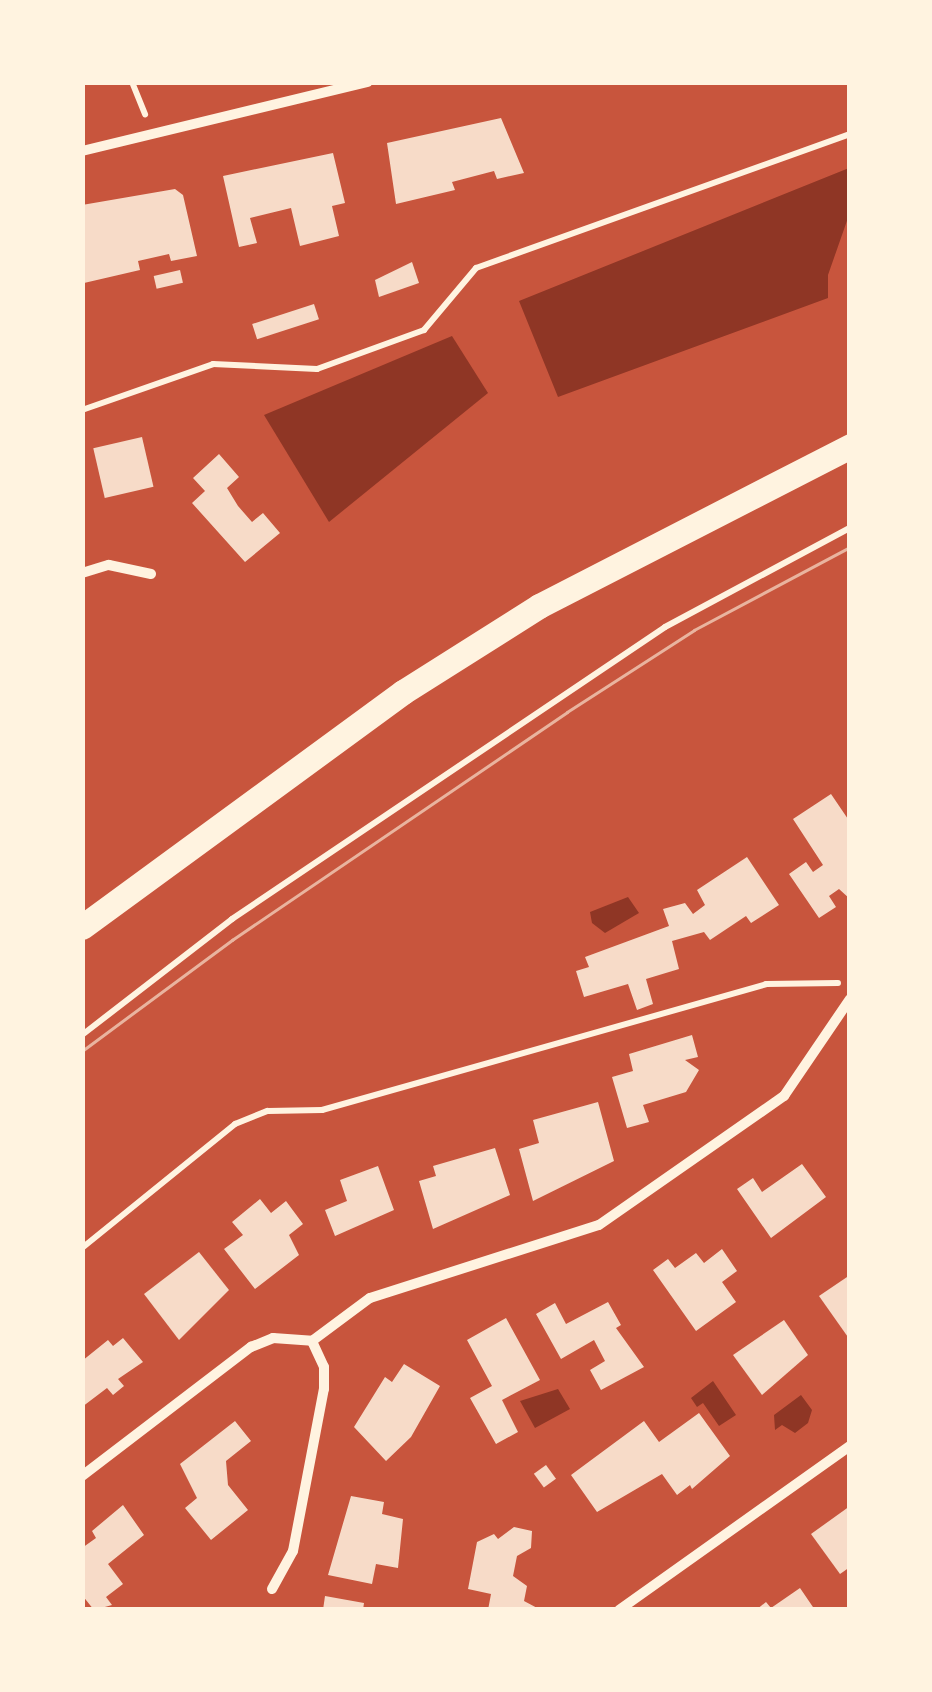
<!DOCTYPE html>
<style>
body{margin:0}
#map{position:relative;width:932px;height:1692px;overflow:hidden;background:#c8553d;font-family:"Space Grotesk",sans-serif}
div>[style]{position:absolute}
.water>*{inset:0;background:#8f3625}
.building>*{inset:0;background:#f7dbc8;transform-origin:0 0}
.path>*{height:6px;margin:-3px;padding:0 3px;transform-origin:3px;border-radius:3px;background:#fff3e0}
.minor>*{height:10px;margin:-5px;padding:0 5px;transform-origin:5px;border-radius:5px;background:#fff3e0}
.primary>*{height:25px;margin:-12.5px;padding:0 12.5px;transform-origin:12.5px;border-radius:12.5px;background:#fff3e0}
.tram>*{height:2.5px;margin:-1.25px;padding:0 1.25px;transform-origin:1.25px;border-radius:1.25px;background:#e9b49f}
span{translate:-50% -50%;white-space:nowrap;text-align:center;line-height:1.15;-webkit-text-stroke:9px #fff3e0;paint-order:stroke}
.frame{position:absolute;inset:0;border:85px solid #fff3e0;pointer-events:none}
</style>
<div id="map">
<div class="water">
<div style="clip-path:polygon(849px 168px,849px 215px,828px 275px,828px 298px,558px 397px,519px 301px)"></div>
<div style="clip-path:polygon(452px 336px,488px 393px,329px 522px,264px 415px)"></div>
<div style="clip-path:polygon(628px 897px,639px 913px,605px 933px,592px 923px,590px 912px)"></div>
<div style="clip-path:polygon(713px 1381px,736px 1415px,719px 1426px,703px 1403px,697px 1407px,691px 1398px)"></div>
<div style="clip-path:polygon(558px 1389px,570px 1409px,535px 1428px,520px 1401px)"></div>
<div style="clip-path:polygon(801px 1395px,812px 1410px,808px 1423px,795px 1433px,782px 1425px,775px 1430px,774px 1415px)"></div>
</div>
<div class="building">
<div style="clip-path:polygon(501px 118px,524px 173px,497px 179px,494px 171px,452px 182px,455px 190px,396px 204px,387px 143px)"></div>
<div style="clip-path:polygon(333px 153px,345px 203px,332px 206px,339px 236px,300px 246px,291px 208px,250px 218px,257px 243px,239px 247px,223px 176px)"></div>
<div style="clip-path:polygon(175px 189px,183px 195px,197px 256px,171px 261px,169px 254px,138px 261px,140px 270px,84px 283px,82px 205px)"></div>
<div style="clip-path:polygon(412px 262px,419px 283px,379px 297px,375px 280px)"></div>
<div style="left:180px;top:270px;width:13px;height:27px;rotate:77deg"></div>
<div style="left:314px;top:304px;width:16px;height:65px;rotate:72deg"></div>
<div style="left:142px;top:437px;width:51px;height:50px;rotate:77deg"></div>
<div style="clip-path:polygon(219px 454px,239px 477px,227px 488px,238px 506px,252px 522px,263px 513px,280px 533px,245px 562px,192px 503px,205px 491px,193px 478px)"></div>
<div style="clip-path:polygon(831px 794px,850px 822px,850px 899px,839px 889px,829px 896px,836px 907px,819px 918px,789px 874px,806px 862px,813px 872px,823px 865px,793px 819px)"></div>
<div style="clip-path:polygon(747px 857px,779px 905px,751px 923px,746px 916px,710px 940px,704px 932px,672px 941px,679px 969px,646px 979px,653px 1004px,637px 1010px,628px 984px,584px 997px,576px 971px,589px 967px,585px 957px,669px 926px,663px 909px,685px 903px,693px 914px,705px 905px,697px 890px)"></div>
<div style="clip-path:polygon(692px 1035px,698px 1057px,685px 1060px,699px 1070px,686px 1092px,643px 1105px,649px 1122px,627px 1128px,612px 1077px,633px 1071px,629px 1054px)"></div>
<div style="clip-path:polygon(598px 1102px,614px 1161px,533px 1201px,519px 1149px,539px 1143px,533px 1120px)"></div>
<div style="clip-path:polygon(495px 1148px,510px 1195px,433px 1229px,419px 1181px,436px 1176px,433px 1166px)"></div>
<div style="clip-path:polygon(802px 1164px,826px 1197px,771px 1238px,737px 1189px,753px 1178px,762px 1192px)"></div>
<div style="clip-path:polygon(378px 1166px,394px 1210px,335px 1236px,325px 1210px,347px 1201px,340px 1180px)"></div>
<div style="clip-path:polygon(260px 1199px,271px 1213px,286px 1201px,303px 1224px,289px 1235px,299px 1255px,255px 1289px,224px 1249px,243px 1235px,232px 1222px)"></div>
<div style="clip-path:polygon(722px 1249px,737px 1271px,722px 1282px,736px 1302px,696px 1331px,653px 1270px,668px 1259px,675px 1268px,696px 1253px,704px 1263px)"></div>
<div style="clip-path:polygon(199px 1252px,229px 1290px,179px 1340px,144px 1294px)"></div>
<div style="clip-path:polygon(850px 1275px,850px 1340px,819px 1296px)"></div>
<div style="clip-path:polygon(608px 1302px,621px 1325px,616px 1328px,644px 1367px,601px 1390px,590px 1370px,605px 1361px,594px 1340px,561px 1359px,536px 1314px,555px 1303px,566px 1324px)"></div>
<div style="clip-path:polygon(506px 1318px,540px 1380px,502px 1400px,518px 1432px,496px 1444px,470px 1398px,492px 1386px,467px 1340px)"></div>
<div style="clip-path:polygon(784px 1320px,808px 1355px,762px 1395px,733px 1355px)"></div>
<div style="clip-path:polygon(123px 1338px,143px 1362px,118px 1379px,124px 1386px,113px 1395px,107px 1388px,82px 1407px,82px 1361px,108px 1340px,113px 1346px)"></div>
<div style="clip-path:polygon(404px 1364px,440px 1386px,411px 1437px,386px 1461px,354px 1427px,385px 1377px,392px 1382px)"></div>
<div style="clip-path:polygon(699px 1413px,730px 1456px,692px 1489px,690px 1485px,677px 1495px,662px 1474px,597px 1512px,571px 1475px,644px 1421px,659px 1442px)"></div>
<div style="clip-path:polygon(235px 1421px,251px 1441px,226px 1461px,228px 1485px,248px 1510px,211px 1540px,185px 1508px,197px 1498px,180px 1464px)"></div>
<div style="left:546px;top:1465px;width:17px;height:15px;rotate:54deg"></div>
<div style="clip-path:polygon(351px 1496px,384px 1502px,382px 1514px,403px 1519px,398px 1568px,376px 1564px,372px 1584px,328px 1575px)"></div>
<div style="clip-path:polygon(123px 1505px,144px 1535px,108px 1564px,123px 1584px,106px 1597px,112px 1605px,94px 1610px,82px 1595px,82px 1548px,96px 1538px,92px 1531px)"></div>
<div style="clip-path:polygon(850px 1506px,850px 1567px,840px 1574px,811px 1534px)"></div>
<div style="clip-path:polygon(514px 1527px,532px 1531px,531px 1548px,517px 1556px,513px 1576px,527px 1586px,524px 1601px,541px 1610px,488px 1610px,491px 1594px,468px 1589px,477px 1542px,494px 1534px,498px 1539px)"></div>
<div style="clip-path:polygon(800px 1588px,815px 1610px,756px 1610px,766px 1602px,771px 1608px)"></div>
<div style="clip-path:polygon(325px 1596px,364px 1603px,363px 1610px,323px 1610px)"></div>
</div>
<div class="path">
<div style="left:132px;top:82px;width:35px;rotate:68deg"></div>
<div style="left:82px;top:410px;width:139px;rotate:-19.3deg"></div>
<div style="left:213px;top:364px;width:104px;rotate:2.8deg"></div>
<div style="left:317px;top:369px;width:114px;rotate:-20deg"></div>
<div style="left:424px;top:330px;width:81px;rotate:-50deg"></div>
<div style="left:476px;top:268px;width:397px;rotate:-19.7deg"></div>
<div style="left:82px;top:1035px;width:190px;rotate:-37.7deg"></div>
<div style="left:232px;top:919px;width:522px;rotate:-33.99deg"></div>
<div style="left:665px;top:627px;width:210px;rotate:-28.2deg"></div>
<div style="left:82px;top:1248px;width:197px;rotate:-39deg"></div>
<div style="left:235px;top:1124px;width:35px;rotate:-22deg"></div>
<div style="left:268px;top:1111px;width:54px;rotate:-1.1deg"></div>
<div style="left:322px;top:1110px;width:462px;rotate:-15.8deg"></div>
<div style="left:766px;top:984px;width:72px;rotate:-0.8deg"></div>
</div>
<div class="minor">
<div style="left:82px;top:151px;width:294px;rotate:-13.6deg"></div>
<div style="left:82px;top:573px;width:28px;rotate:-17deg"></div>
<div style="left:109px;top:565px;width:43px;rotate:12.1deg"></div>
<div style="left:312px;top:1341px;width:72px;rotate:-36.6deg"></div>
<div style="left:370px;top:1298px;width:240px;rotate:-17.7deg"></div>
<div style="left:599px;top:1225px;width:226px;rotate:-34.9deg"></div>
<div style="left:784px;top:1096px;width:117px;rotate:-55.8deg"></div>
<div style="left:82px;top:1476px;width:213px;rotate:-37.4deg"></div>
<div style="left:251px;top:1347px;width:24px;rotate:-22deg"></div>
<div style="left:273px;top:1338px;width:39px;rotate:4deg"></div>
<div style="left:272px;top:1589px;width:43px;rotate:-61.1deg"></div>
<div style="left:293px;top:1551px;width:165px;rotate:-79.2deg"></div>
<div style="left:324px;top:1389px;width:22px;rotate:-90deg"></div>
<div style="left:324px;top:1367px;width:29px;rotate:-115deg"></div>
<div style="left:619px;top:1610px;width:283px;rotate:-35.4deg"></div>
</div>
<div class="primary">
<div style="left:82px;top:927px;width:398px;rotate:-36.2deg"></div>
<div style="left:403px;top:692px;width:161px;rotate:-32.3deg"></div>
<div style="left:539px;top:606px;width:350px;rotate:-27.2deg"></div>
</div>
<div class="tram">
<div style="left:82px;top:1051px;width:187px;rotate:-36.5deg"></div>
<div style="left:232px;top:940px;width:405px;rotate:-34.2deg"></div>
<div style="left:567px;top:712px;width:151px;rotate:-32.8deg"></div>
<div style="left:694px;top:630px;width:177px;rotate:-28deg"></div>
</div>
<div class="frame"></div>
</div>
